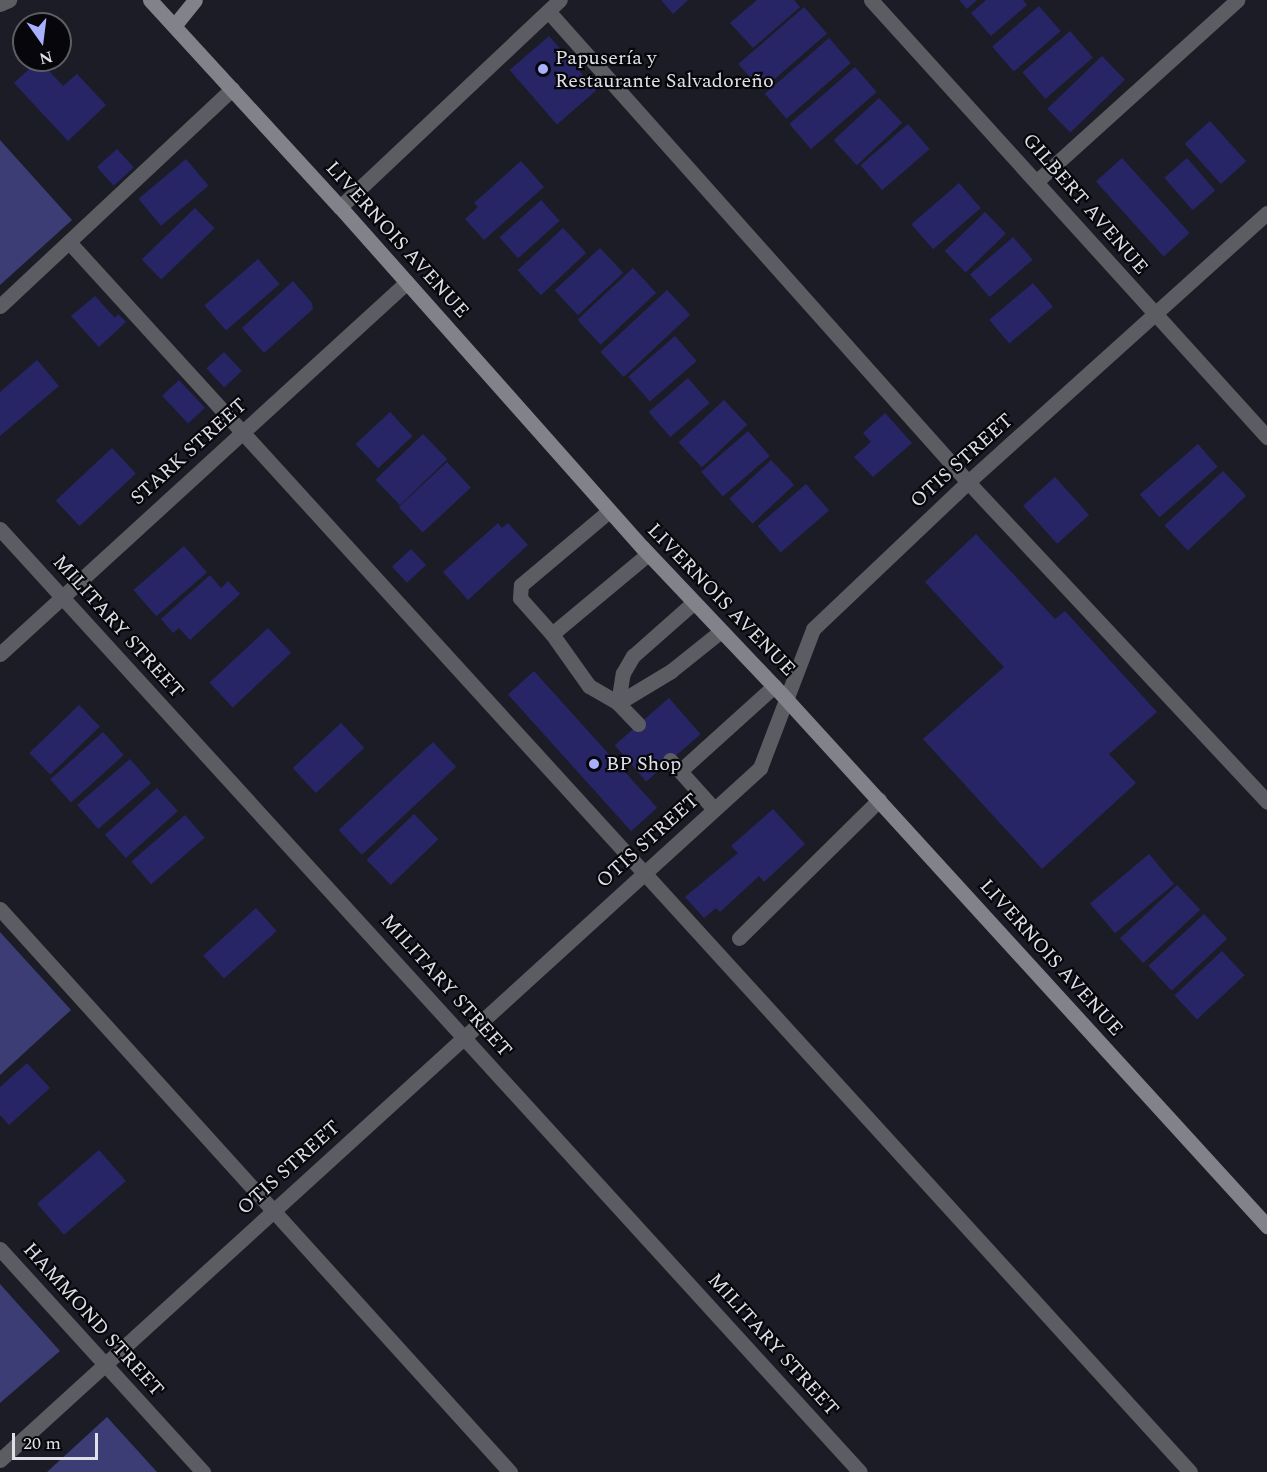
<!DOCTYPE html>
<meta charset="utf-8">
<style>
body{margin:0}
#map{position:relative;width:1267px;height:1472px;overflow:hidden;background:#1b1c26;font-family:Spectral,serif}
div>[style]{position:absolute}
.green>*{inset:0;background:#3b3d74}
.building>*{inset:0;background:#282566;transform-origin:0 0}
.lane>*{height:15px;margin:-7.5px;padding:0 7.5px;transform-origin:7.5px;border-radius:7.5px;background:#5c5d62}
.street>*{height:15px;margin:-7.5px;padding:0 7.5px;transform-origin:7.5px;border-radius:7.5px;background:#5c5d62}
.secondary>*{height:15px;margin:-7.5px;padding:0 7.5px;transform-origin:7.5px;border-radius:7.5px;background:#81828a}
.dots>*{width:16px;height:16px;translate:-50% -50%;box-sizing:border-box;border:3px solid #07070b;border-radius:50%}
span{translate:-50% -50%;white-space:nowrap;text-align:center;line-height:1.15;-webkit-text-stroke:4.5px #07070b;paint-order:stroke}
.poi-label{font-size:20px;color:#dfe0e7}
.left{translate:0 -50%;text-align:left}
.street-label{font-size:20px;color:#dfe0e7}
.north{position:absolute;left:12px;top:12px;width:60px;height:60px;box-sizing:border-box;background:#07070b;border:2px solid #5d5e63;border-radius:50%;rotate:166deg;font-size:16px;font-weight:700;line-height:24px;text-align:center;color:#dfe0e7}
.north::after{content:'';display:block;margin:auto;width:21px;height:27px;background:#a9b0fc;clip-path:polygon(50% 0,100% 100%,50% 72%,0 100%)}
.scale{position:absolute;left:12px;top:1433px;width:86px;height:27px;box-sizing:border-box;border:3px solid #dfe0e7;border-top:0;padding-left:8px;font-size:18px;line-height:21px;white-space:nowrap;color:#dfe0e7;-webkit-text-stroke:4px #07070b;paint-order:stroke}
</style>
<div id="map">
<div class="green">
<div style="clip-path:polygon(0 140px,72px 220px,0 285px)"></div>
<div style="clip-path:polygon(0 932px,71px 1010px,0 1075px)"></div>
<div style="clip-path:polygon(0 1284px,60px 1351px,0 1403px)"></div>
<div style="clip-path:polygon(107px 1417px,157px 1472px,47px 1472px)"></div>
</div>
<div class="building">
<div style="clip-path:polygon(661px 0,688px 0,673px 14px)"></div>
<div style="clip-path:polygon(757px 0,794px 0,800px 7px,753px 48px,730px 23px)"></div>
<div style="clip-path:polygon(959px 0,977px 0,967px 9px)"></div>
<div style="clip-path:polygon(986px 0,1023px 0,1027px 5px,991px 36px,971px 13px)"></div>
<div style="left:1039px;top:6px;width:33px;height:62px;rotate:49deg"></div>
<div style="left:804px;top:7px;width:35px;height:87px;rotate:49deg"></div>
<div style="left:1070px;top:31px;width:35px;height:63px;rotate:49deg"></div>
<div style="left:549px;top:36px;width:72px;height:52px;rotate:49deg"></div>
<div style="left:829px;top:38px;width:33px;height:85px;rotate:49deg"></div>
<div style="left:1102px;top:56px;width:33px;height:76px;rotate:46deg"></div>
<div style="clip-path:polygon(39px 60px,63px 86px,77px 74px,106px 105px,68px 141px,14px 83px)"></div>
<div style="left:855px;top:67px;width:33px;height:87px;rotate:49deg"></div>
<div style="left:879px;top:98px;width:34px;height:62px;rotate:47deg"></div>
<div style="left:1210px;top:121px;width:54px;height:34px;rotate:48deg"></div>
<div style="left:908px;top:124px;width:33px;height:63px;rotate:49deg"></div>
<div style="left:117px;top:149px;width:25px;height:27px;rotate:48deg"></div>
<div style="left:1122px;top:158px;width:101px;height:35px;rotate:48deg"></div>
<div style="left:1187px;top:158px;width:43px;height:30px;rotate:49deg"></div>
<div style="left:186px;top:159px;width:35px;height:62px;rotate:50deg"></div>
<div style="clip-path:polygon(521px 161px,544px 187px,484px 240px,465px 219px,478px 207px,474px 203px)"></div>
<div style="left:959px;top:183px;width:33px;height:63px;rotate:49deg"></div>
<div style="left:541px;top:200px;width:28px;height:56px;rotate:48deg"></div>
<div style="left:195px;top:208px;width:28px;height:74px;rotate:46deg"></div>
<div style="left:985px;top:212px;width:30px;height:56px;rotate:46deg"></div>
<div style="left:563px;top:228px;width:34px;height:62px;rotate:47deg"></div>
<div style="left:1013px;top:237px;width:30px;height:57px;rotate:49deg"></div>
<div style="left:600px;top:248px;width:34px;height:62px;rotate:47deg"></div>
<div style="left:258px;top:259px;width:33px;height:71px;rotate:49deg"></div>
<div style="left:633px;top:268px;width:34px;height:76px;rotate:47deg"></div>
<div style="clip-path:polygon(293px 281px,312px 303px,313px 309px,264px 353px,242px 328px)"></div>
<div style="left:1033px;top:283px;width:31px;height:57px;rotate:50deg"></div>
<div style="left:667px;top:290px;width:34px;height:91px;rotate:47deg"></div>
<div style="clip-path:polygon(95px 296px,115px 318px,118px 314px,126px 322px,99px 347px,71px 316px)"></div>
<div style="left:675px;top:336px;width:33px;height:62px;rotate:49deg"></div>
<div style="left:224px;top:352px;width:26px;height:24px;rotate:47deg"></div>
<div style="clip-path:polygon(37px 360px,59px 386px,0 436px,0 392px)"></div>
<div style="left:688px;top:378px;width:33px;height:52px;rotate:49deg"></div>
<div style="left:179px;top:380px;width:38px;height:23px;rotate:47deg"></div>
<div style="left:724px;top:400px;width:34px;height:62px;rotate:47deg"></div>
<div style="left:390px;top:412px;width:33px;height:47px;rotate:47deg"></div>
<div style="clip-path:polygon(885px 413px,912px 443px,873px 477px,854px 457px,871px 442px,863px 433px)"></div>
<div style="left:748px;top:431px;width:33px;height:62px;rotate:49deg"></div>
<div style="left:423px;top:434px;width:35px;height:66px;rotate:46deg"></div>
<div style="left:1198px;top:444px;width:30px;height:77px;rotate:49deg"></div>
<div style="left:112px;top:448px;width:35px;height:77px;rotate:47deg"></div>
<div style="left:771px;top:460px;width:34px;height:57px;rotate:47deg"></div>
<div style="left:447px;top:462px;width:35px;height:66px;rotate:47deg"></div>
<div style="left:1223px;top:471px;width:34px;height:80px;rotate:47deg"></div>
<div style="left:1055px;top:477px;width:51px;height:43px;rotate:48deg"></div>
<div style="left:806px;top:484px;width:35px;height:64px;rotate:49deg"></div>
<div style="clip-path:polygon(498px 523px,502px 528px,508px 523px,528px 545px,468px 600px,443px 572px)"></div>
<div style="clip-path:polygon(976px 534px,1055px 619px,1065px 611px,1157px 712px,1109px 754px,1136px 783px,1042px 869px,923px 739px,1004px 667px,925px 582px)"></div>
<div style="left:184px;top:546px;width:35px;height:67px;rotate:49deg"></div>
<div style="left:411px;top:549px;width:22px;height:26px;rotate:47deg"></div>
<div style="clip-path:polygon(210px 575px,221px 588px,228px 581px,240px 594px,190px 640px,179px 628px,173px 633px,161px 619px)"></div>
<div style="left:268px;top:628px;width:34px;height:80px;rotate:47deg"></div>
<div style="left:534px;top:671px;width:184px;height:35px;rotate:48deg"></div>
<div style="left:669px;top:698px;width:48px;height:72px;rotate:49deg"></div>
<div style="left:79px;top:705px;width:30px;height:69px;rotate:46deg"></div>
<div style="left:341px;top:723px;width:34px;height:66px;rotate:47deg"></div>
<div style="left:103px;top:732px;width:31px;height:71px;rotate:48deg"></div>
<div style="left:433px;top:742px;width:34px;height:129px;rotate:47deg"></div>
<div style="left:130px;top:759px;width:32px;height:70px;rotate:49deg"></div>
<div style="left:157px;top:788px;width:31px;height:70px;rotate:48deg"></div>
<div style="clip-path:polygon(773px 809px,805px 844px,764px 882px,759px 876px,720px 912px,716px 908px,704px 918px,685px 897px,738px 853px,731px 846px)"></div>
<div style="left:414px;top:814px;width:35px;height:66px;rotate:46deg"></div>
<div style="left:185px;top:815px;width:30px;height:71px;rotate:49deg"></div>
<div style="left:1149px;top:854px;width:39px;height:77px;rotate:50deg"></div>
<div style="left:1177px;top:885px;width:34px;height:78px;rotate:47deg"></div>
<div style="left:256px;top:908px;width:31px;height:71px;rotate:48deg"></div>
<div style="left:1204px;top:914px;width:34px;height:76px;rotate:47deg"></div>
<div style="left:1222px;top:951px;width:33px;height:65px;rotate:47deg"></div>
<div style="clip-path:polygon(27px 1063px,50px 1088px,9px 1125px,0 1115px,0 1087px)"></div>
<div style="left:99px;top:1150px;width:41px;height:82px;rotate:49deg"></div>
</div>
<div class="lane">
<div style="left:548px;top:11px;width:631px;rotate:48.28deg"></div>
<div style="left:968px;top:482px;width:438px;rotate:46.9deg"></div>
<div style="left:1037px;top:181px;width:270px;rotate:-42.1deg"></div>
<div style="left:340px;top:207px;width:302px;rotate:-43.3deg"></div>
<div style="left:69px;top:242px;width:1664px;rotate:47.65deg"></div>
<div style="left:0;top:306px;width:318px;rotate:-43.1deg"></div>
<div style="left:648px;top:554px;width:125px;rotate:140.2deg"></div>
<div style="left:552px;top:634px;width:64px;rotate:54.6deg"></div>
<div style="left:589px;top:686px;width:34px;rotate:30deg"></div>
<div style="left:618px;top:703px;width:62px;rotate:-31.1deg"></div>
<div style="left:671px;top:671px;width:64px;rotate:-38.7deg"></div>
<div style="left:552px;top:634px;width:48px;rotate:-131.6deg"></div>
<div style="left:520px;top:598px;width:13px;rotate:-86deg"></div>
<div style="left:521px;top:585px;width:115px;rotate:-40.1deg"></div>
<div style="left:638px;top:724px;width:29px;rotate:-134deg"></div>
<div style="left:618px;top:703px;width:30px;rotate:-81deg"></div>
<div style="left:623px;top:673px;width:20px;rotate:-60deg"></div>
<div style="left:633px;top:656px;width:81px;rotate:-41.5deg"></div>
<div style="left:670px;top:760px;width:66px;rotate:48.1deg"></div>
<div style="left:680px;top:771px;width:127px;rotate:-42.1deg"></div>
<div style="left:0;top:909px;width:760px;rotate:47.83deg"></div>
<div style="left:739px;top:938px;width:197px;rotate:-44.6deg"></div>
</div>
<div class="street">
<div style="left:871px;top:0;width:590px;rotate:47.82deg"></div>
<div style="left:0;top:4px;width:10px;rotate:-24deg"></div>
<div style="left:0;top:529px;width:1276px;rotate:47.64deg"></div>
<div style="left:0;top:654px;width:551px;rotate:-42.43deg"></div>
<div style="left:0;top:1249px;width:302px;rotate:47.7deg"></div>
<div style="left:0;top:1460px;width:1028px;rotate:-42.32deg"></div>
<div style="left:760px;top:768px;width:149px;rotate:-69.1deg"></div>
<div style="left:813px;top:629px;width:214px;rotate:-43.5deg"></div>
<div style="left:968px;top:482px;width:402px;rotate:-42deg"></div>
</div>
<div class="secondary">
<div style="left:150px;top:0;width:281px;rotate:47.5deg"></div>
<div style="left:340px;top:207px;width:455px;rotate:48.4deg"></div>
<div style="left:642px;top:547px;width:209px;rotate:46.5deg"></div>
<div style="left:786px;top:699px;width:714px;rotate:47.61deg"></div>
<div style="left:174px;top:26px;width:33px;rotate:-51deg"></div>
</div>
<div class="dots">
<div style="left:543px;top:69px;background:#a9b0fc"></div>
<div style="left:594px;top:764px;background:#a9b0fc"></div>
</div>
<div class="poi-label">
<span class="left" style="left:555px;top:70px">Papusería y<br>Restaurante Salvadoreño</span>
<span class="left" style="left:606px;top:764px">BP Shop</span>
</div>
<div class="street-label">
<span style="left:1085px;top:204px;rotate:49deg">GILBERT AVENUE</span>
<span style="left:397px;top:240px;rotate:48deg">LIVERNOIS AVENUE</span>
<span style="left:189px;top:452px;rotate:-42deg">STARK STREET</span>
<span style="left:962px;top:461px;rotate:-42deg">OTIS STREET</span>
<span style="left:721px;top:600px;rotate:46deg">LIVERNOIS AVENUE</span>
<span style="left:118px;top:627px;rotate:48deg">MILITARY STREET</span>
<span style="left:648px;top:841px;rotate:-42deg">OTIS STREET</span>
<span style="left:1051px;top:958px;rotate:48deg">LIVERNOIS AVENUE</span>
<span style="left:446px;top:986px;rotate:48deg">MILITARY STREET</span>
<span style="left:289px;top:1168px;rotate:-42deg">OTIS STREET</span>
<span style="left:93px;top:1320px;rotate:48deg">HAMMOND STREET</span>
<span style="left:773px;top:1345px;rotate:48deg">MILITARY STREET</span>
</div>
<div class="north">N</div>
<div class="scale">20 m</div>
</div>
